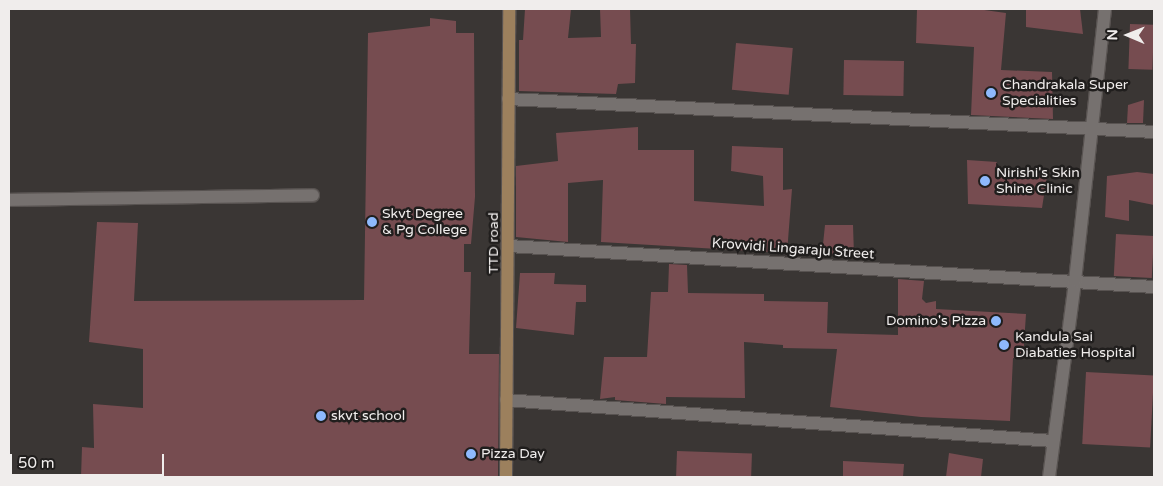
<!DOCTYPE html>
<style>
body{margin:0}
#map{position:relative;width:1163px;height:486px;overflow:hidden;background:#3a3634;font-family:"Varela Round",sans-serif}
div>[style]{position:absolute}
.building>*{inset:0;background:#764c50;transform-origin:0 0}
.roads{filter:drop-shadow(1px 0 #585351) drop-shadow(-1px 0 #585351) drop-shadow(0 1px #585351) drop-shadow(0 -1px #585351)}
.street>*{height:12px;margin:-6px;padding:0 6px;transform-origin:6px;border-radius:6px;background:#76716f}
.secondary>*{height:12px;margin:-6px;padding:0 6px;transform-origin:6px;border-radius:6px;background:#9c805d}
.dots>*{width:14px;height:14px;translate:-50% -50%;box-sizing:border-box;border:2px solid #201e1d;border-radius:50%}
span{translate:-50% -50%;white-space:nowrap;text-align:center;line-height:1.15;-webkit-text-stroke:5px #201e1d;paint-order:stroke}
.poi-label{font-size:14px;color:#f0edec}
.left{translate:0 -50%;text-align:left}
.right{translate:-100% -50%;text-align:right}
.street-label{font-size:14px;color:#f0edec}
.frame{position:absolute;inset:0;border:10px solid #f0edec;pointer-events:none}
.north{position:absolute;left:1103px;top:10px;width:50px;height:50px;-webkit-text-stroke:4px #201e1d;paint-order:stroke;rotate:271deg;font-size:14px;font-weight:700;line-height:20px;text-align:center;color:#f0edec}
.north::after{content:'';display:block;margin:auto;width:18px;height:22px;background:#f0edec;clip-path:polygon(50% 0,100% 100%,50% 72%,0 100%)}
.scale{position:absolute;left:10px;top:454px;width:154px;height:22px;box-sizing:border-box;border:2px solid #f0edec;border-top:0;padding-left:6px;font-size:15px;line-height:18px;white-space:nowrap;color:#f0edec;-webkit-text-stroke:4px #201e1d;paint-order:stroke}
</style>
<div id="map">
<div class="building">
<div style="clip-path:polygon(525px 9px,571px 9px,568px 38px,601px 37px,600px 9px,630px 9px,631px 44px,636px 44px,635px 83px,618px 84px,616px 94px,519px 91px,519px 40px,523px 40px)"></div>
<div style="clip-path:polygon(917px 9px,977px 9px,1006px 13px,1001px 70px,1052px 72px,1053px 119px,971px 115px,974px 47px,916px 43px)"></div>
<div style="clip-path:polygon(1026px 9px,1080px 9px,1083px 34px,1026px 27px)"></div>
<div style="clip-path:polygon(430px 18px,456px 21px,456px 33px,474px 33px,475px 197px,471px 244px,464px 244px,464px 272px,471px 272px,469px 354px,499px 354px,498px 477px,81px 477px,82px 447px,94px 448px,93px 404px,143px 408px,143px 349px,89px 342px,97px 222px,138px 223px,134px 301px,364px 300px,368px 33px,430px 26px)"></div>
<div style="left:1130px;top:24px;width:24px;height:45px;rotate:2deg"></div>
<div style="left:736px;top:43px;width:57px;height:47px;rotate:5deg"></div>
<div style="left:844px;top:60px;width:60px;height:35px;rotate:1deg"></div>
<div style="clip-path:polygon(1144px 100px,1143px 123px,1127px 123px,1128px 105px)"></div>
<div style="clip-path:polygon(638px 127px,638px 150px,694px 150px,694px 201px,764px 206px,763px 176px,731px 171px,732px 146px,783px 148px,783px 190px,792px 189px,787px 253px,601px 242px,603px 180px,568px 183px,568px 242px,516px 237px,516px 166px,558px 161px,556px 133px)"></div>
<div style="clip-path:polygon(967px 160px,997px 162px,997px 171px,1047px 176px,1042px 208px,968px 204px)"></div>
<div style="clip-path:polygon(1137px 172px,1154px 174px,1154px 205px,1129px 200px,1129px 221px,1105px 217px,1107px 176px)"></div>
<div style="clip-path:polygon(825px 225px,853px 225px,854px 255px,822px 254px)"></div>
<div style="left:1116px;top:234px;width:38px;height:42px;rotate:3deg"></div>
<div style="clip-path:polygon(669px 264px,687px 265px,688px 293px,764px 294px,764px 301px,828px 302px,827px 333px,898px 335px,898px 279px,924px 281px,922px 299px,926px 303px,936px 301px,936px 309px,1026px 314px,1023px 359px,1013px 358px,1010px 421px,921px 417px,830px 407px,837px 349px,783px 348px,783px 345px,744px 342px,745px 398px,666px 397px,666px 404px,615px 400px,615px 397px,600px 399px,604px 357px,647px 357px,651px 292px,668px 292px)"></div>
<div style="clip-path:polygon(520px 273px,555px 273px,554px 284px,586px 285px,586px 302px,576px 302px,574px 335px,516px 328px)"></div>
<div style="left:1086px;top:372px;width:68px;height:72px;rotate:3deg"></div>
<div style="left:677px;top:451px;width:75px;height:26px;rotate:2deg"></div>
<div style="clip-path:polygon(949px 453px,983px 459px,981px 477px,946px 477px)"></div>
<div style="clip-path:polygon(843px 461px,904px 464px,903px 477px,843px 477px)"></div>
</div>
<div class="roads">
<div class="street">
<div style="left:508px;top:99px;width:647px;rotate:2.92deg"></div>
<div style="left:9px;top:200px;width:304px;rotate:-0.9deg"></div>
<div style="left:509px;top:246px;width:646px;rotate:3.64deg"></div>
<div style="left:506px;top:400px;width:549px;rotate:4.29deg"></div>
<div style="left:1049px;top:477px;width:198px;rotate:-82.4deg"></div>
<div style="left:1075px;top:281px;width:274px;rotate:-83.7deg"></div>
</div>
<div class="secondary">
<div style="left:506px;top:477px;width:468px;rotate:-89.6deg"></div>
</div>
</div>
<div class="dots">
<div style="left:991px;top:93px;background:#8eb9fd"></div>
<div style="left:985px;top:181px;background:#8eb9fd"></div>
<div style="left:372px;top:222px;background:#8eb9fd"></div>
<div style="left:996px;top:321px;background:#8eb9fd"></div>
<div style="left:1004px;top:345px;background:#8eb9fd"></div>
<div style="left:321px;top:416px;background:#8eb9fd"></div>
<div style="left:471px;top:454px;background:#8eb9fd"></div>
</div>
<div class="poi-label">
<span class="left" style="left:1002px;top:93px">Chandrakala Super<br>Specialities</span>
<span class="left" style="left:996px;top:181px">Nirishi's Skin<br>Shine Clinic</span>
<span class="left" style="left:382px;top:222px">Skvt Degree<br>&amp; Pg College</span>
<span class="right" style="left:986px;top:321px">Domino's Pizza</span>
<span class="left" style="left:1015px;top:345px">Kandula Sai<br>Diabaties Hospital</span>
<span class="left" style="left:331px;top:416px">skvt school</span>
<span class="left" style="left:481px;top:454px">Pizza Day</span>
</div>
<div class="street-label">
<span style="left:494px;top:243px;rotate:-90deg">TTD road</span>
<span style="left:793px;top:249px;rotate:4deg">Krovvidi Lingaraju Street</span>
</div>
<div class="frame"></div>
<div class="north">N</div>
<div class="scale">50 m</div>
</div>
